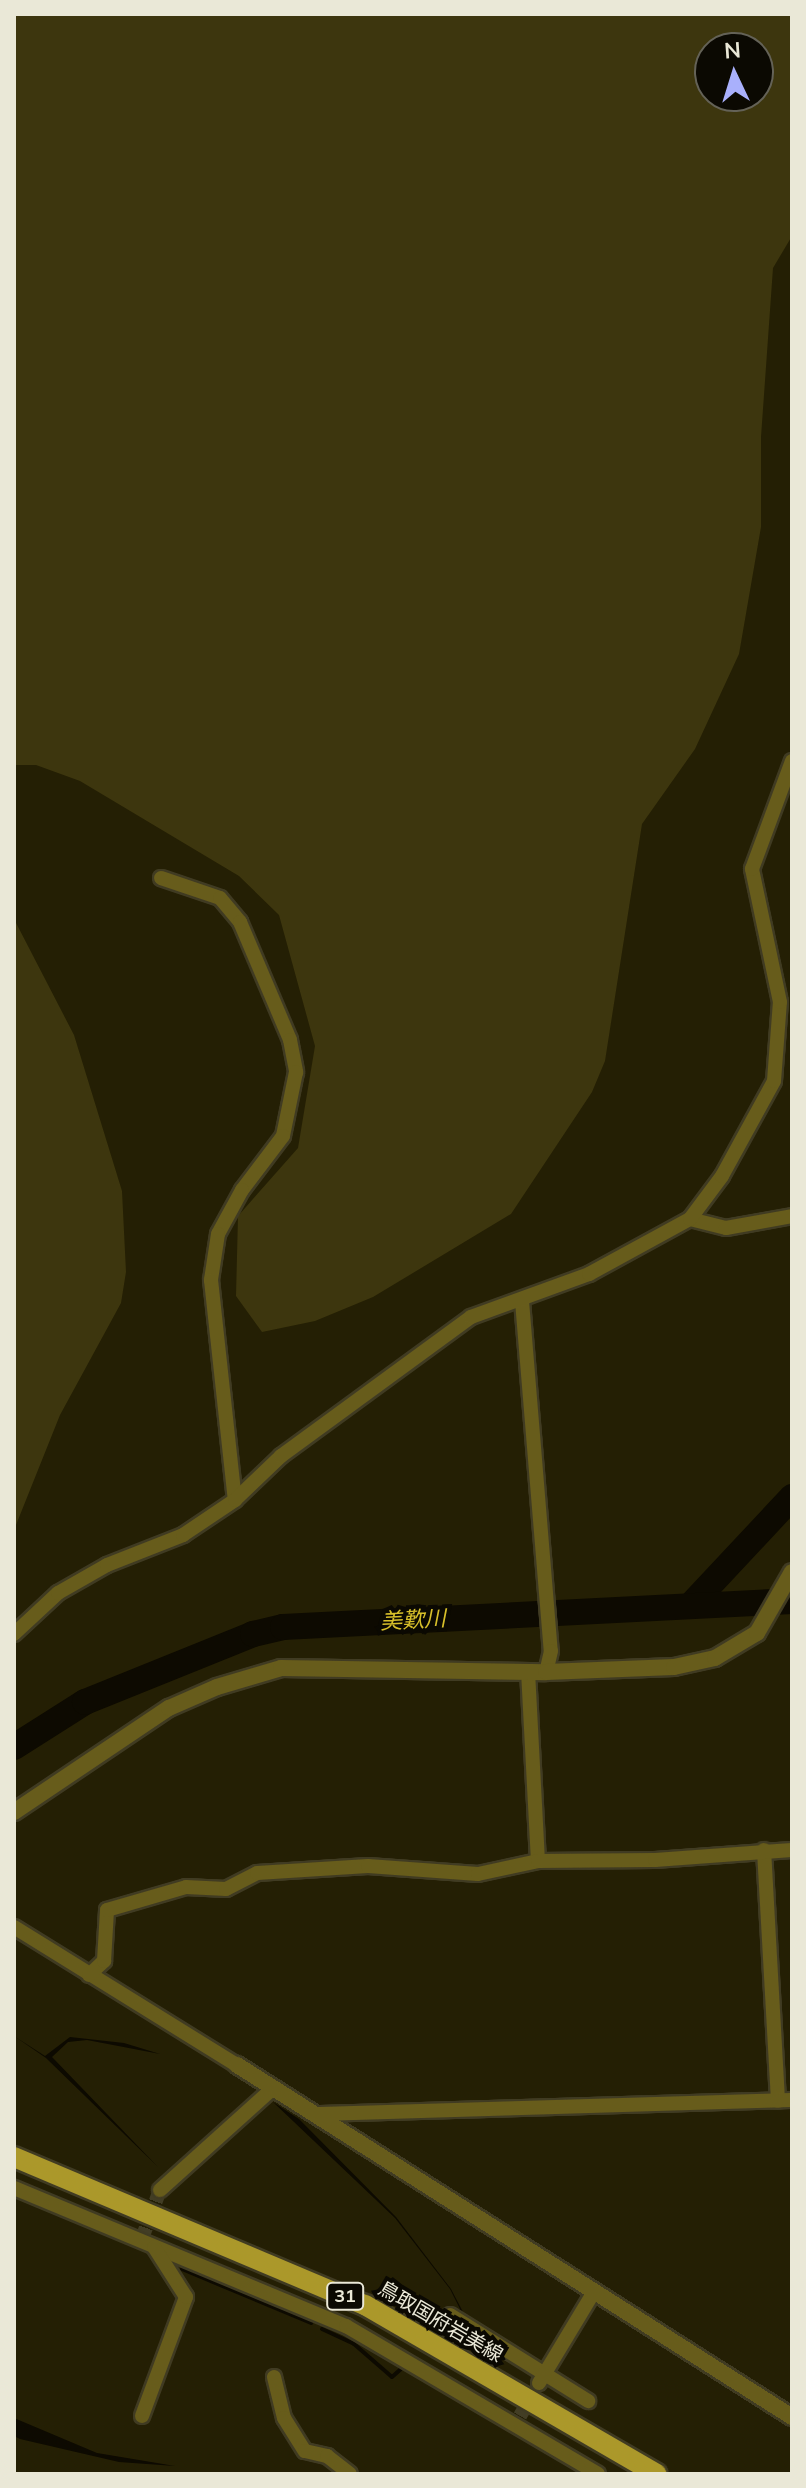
<!DOCTYPE html>
<meta charset="utf-8">
<style>
body{margin:0}
#map{position:relative;width:806px;height:2488px;overflow:hidden;background:#241f04;font-family:Mulish,"Noto Sans JP",sans-serif}
div>[style]{position:absolute}
.green>*{inset:0;background:#3d360e}
.water>*{inset:0;background:#0d0a01}
.stream>*{height:4px;margin:-2px;padding:0 2px;transform-origin:2px;border-radius:2px;background:#0d0a01}
.river>*{height:26px;margin:-13px;padding:0 13px;transform-origin:13px;border-radius:13px;background:#0d0a01}
.minor-tunnel>*{height:14px;margin-top:-7px;transform-origin:0;background:repeating-linear-gradient(90deg,#423d24 0 14px,transparent 0 21px)}
.roads{filter:drop-shadow(2px 0 #403b22) drop-shadow(-2px 0 #403b22) drop-shadow(0 2px #403b22) drop-shadow(0 -2px #403b22)}
.minor>*{height:14px;margin:-7px;padding:0 7px;transform-origin:7px;border-radius:7px;background:#675c1b}
.tertiary>*{height:16px;margin:-8px;padding:0 8px;transform-origin:8px;border-radius:8px;background:#675c1b}
.primary>*{height:20px;margin:-10px;padding:0 10px;transform-origin:10px;border-radius:10px;background:#ab982a}
span{translate:-50% -50%;white-space:nowrap;text-align:center;line-height:1.15;-webkit-text-stroke:8px #0b0902;paint-order:stroke}
.shield-label span{padding:2px 6px;background:#0b0902;border:2px solid;border-radius:6px;-webkit-text-stroke-width:0}
.shield-label{font-size:18px;color:#eae8d7;font-weight:700}
.street-label{font-size:20px;color:#eae8d7}
.water-label{font-size:22px;color:#d7bf2a;font-style:italic}
.frame{position:absolute;inset:0;border:16px solid #eae8d7;pointer-events:none}
.north{position:absolute;left:694px;top:32px;width:80px;height:80px;box-sizing:border-box;background:#0b0902;border:2px solid #646257;border-radius:50%;rotate:356deg;font-size:22px;font-weight:700;line-height:32px;text-align:center;color:#eae8d7}
.north::after{content:'';display:block;margin:auto;width:28px;height:36px;background:#a9b0fc;clip-path:polygon(50% 0,100% 100%,50% 72%,0 100%)}
</style>
<div id="map">
<div class="green">
<div style="clip-path:polygon(evenodd,14px 14px,792px 14px,792px 236px,773px 268px,761px 437px,761px 527px,739px 654px,695px 749px,642px 824px,605px 1061px,592px 1092px,511px 1214px,373px 1297px,315px 1321px,262px 1332px,236px 1296px,238px 1216px,298px 1148px,315px 1046px,279px 915px,239px 876px,80px 781px,36px 765px,14px 765px,14px 14px,710px 48px,758px 48px,758px 96px,710px 96px,710px 48px)"></div>
<div style="clip-path:polygon(14px 919px,74px 1035px,122px 1191px,126px 1272px,121px 1303px,60px 1415px,14px 1530px)"></div>
</div>
<div class="water">
<div style="clip-path:polygon(14px 2036px,45px 2056px,70px 2037px,124px 2043px,160px 2054px,87px 2040px,68px 2042px,52px 2057px,158px 2167px,46px 2058px)"></div>
<div style="clip-path:polygon(273px 2102px,299px 2119px,396px 2217px,451px 2289px,463px 2312px,542px 2367px,454px 2310px,460px 2309px,450px 2289px,395px 2218px)"></div>
<div style="clip-path:polygon(14px 2418px,97px 2453px,175px 2466px,119px 2462px,20px 2439px,14px 2436px)"></div>
</div>
<div class="stream">
<div style="left:182px;top:2269px;width:140px;rotate:22.7deg"></div>
<div style="left:322px;top:2329px;width:35px;rotate:25deg"></div>
<div style="left:354px;top:2344px;width:50px;rotate:41deg"></div>
<div style="left:392px;top:2377px;width:12px;rotate:-42deg"></div>
</div>
<div class="river">
<div style="left:691px;top:1605px;width:148px;rotate:-46.9deg"></div>
<div style="left:14px;top:1747px;width:84px;rotate:-32.4deg"></div>
<div style="left:85px;top:1702px;width:181px;rotate:-22deg"></div>
<div style="left:253px;top:1634px;width:31px;rotate:-13deg"></div>
<div style="left:283px;top:1627px;width:510px;rotate:-2.92deg"></div>
</div>
<div class="minor-tunnel">
<div style="left:141px;top:2241px;width:54px;rotate:-69.6deg"></div>
<div style="left:520px;top:2416px;width:28px;rotate:-60deg"></div>
</div>
<div class="roads">
<div class="minor">
<div style="left:161px;top:878px;width:62px;rotate:18.7deg"></div>
<div style="left:220px;top:898px;width:31px;rotate:50deg"></div>
<div style="left:240px;top:922px;width:128px;rotate:67deg"></div>
<div style="left:290px;top:1040px;width:33px;rotate:79deg"></div>
<div style="left:296px;top:1072px;width:65px;rotate:101.5deg"></div>
<div style="left:283px;top:1136px;width:68px;rotate:127.2deg"></div>
<div style="left:242px;top:1190px;width:50px;rotate:118.6deg"></div>
<div style="left:218px;top:1234px;width:47px;rotate:98.7deg"></div>
<div style="left:211px;top:1280px;width:221px;rotate:83.8deg"></div>
<div style="left:690px;top:1219px;width:37px;rotate:14deg"></div>
<div style="left:726px;top:1228px;width:67px;rotate:-10.3deg"></div>
<div style="left:522px;top:1301px;width:351px;rotate:85.3deg"></div>
<div style="left:551px;top:1651px;width:22px;rotate:103deg"></div>
<div style="left:14px;top:1634px;width:60px;rotate:-43deg"></div>
<div style="left:58px;top:1593px;width:56px;rotate:-29.7deg"></div>
<div style="left:107px;top:1565px;width:82px;rotate:-21.5deg"></div>
<div style="left:183px;top:1535px;width:63px;rotate:-33.9deg"></div>
<div style="left:235px;top:1500px;width:64px;rotate:-43.7deg"></div>
<div style="left:281px;top:1456px;width:235px;rotate:-36.2deg"></div>
<div style="left:471px;top:1317px;width:126px;rotate:-20deg"></div>
<div style="left:589px;top:1274px;width:115px;rotate:-28.6deg"></div>
<div style="left:690px;top:1219px;width:54px;rotate:-53.3deg"></div>
<div style="left:722px;top:1176px;width:108px;rotate:-61.3deg"></div>
<div style="left:774px;top:1081px;width:79px;rotate:-85.7deg"></div>
<div style="left:780px;top:1002px;width:136px;rotate:-101.9deg"></div>
<div style="left:752px;top:869px;width:115px;rotate:-69.7deg"></div>
<div style="left:528px;top:1671px;width:190px;rotate:87deg"></div>
<div style="left:764px;top:1850px;width:251px;rotate:86.8deg"></div>
<div style="left:14px;top:1927px;width:262px;rotate:31.8deg"></div>
<div style="left:89px;top:1975px;width:21px;rotate:-43deg"></div>
<div style="left:104px;top:1961px;width:51px;rotate:-86.6deg"></div>
<div style="left:107px;top:1910px;width:82px;rotate:-16.2deg"></div>
<div style="left:186px;top:1887px;width:40px;rotate:2.9deg"></div>
<div style="left:226px;top:1889px;width:35px;rotate:-27deg"></div>
<div style="left:257px;top:1873px;width:111px;rotate:-3.6deg"></div>
<div style="left:368px;top:1866px;width:110px;rotate:4.2deg"></div>
<div style="left:478px;top:1874px;width:61px;rotate:-12.2deg"></div>
<div style="left:538px;top:1861px;width:117px;rotate:-0.5deg"></div>
<div style="left:655px;top:1860px;width:137px;rotate:-4.2deg"></div>
<div style="left:319px;top:2114px;width:473px;rotate:-1.7deg"></div>
<div style="left:14px;top:2188px;width:360px;rotate:22.6deg"></div>
<div style="left:346px;top:2326px;width:292px;rotate:30.4deg"></div>
<div style="left:160px;top:2190px;width:151px;rotate:-42deg"></div>
<div style="left:450px;top:2315px;width:163px;rotate:31.9deg"></div>
<div style="left:274px;top:2377px;width:42px;rotate:76.3deg"></div>
<div style="left:284px;top:2418px;width:39px;rotate:58deg"></div>
<div style="left:305px;top:2451px;width:23px;rotate:13deg"></div>
<div style="left:327px;top:2456px;width:29px;rotate:38deg"></div>
<div style="left:539px;top:2383px;width:106px;rotate:-58.9deg"></div>
<div style="left:142px;top:2416px;width:127px;rotate:-69.7deg"></div>
<div style="left:186px;top:2297px;width:59px;rotate:-122.6deg"></div>
</div>
<div class="tertiary">
<div style="left:14px;top:1812px;width:187px;rotate:-33.9deg"></div>
<div style="left:169px;top:1708px;width:52px;rotate:-23.6deg"></div>
<div style="left:217px;top:1687px;width:67px;rotate:-16.5deg"></div>
<div style="left:281px;top:1668px;width:265px;rotate:0.9deg"></div>
<div style="left:546px;top:1672px;width:128px;rotate:-2.2deg"></div>
<div style="left:674px;top:1667px;width:42px;rotate:-12.4deg"></div>
<div style="left:715px;top:1658px;width:49px;rotate:-30.8deg"></div>
<div style="left:757px;top:1633px;width:70px;rotate:-60.2deg"></div>
<div style="left:237px;top:2065px;width:657px;rotate:32.38deg"></div>
</div>
<div class="primary">
<div style="left:14px;top:2157px;width:381px;rotate:22.9deg"></div>
<div style="left:365px;top:2305px;width:337px;rotate:30.1deg"></div>
</div>
</div>
<div class="shield-label">
<span style="left:345px;top:2296px">31</span>
</div>
<div class="street-label">
<span style="left:441px;top:2321px;rotate:30deg">鳥取国府岩美線</span>
</div>
<div class="water-label">
<span style="left:413px;top:1620px;rotate:-3deg">美歎川</span>
</div>
<div class="frame"></div>
<div class="north">N</div>
</div>
